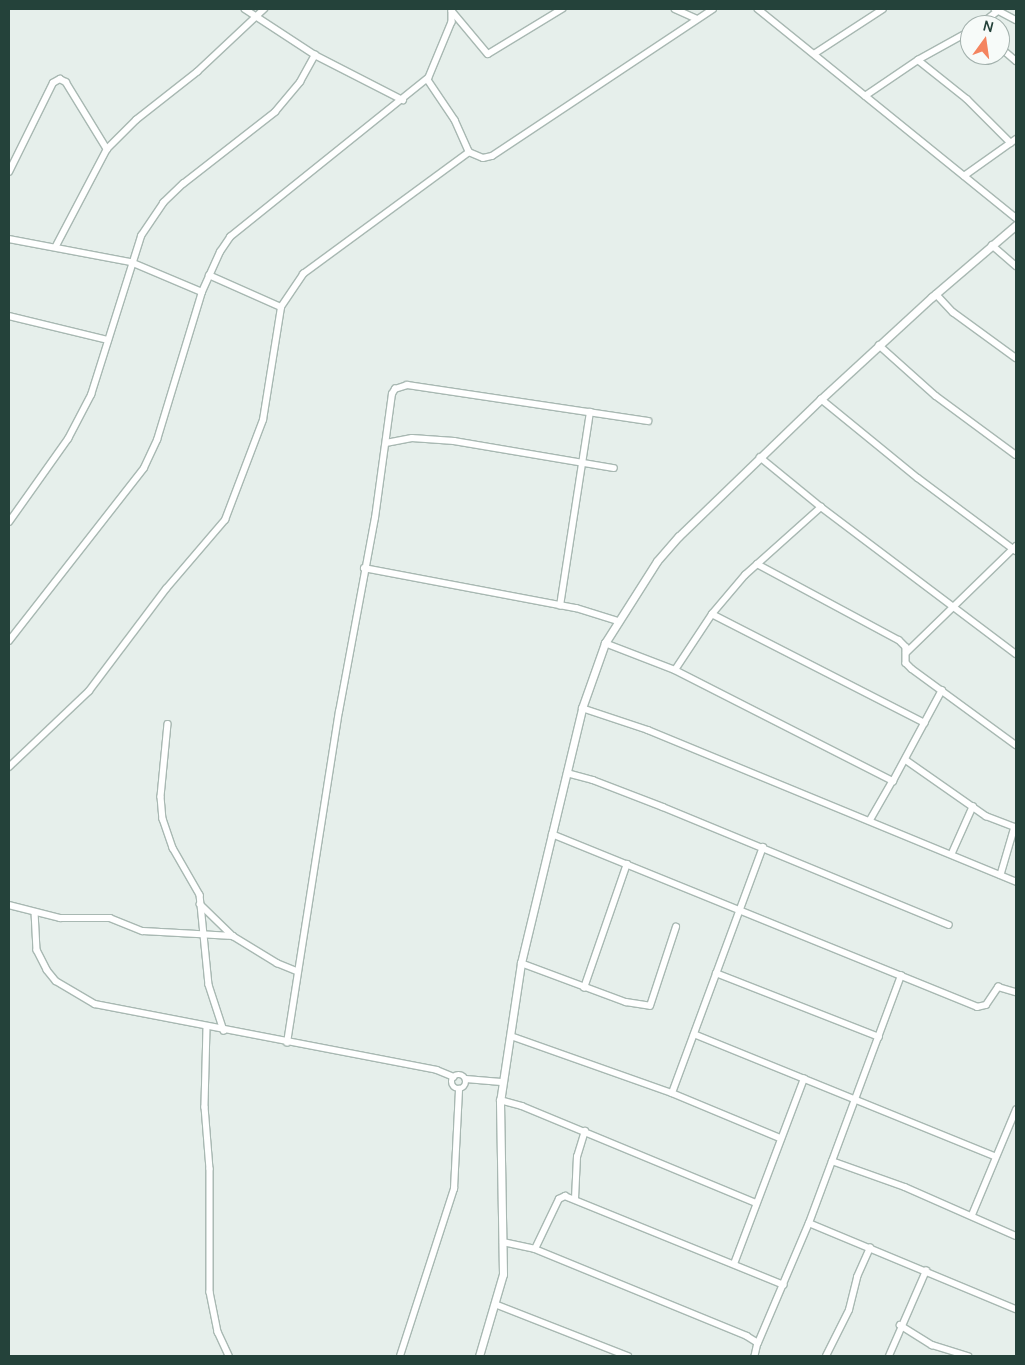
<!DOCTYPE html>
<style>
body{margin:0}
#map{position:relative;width:1025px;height:1365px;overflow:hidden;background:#e6efeb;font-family:Manrope,sans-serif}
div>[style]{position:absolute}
.roads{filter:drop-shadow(1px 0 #a8b8b2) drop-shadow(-1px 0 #a8b8b2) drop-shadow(0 1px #a8b8b2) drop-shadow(0 -1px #a8b8b2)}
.minor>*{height:5.5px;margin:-2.75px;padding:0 2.75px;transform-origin:2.75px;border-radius:2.75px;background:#fff}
.minor>.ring{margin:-2.75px;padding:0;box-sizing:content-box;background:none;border:5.5px solid #fff;border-radius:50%}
.tertiary>*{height:7px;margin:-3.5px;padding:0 3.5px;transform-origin:3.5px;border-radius:3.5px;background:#fff}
span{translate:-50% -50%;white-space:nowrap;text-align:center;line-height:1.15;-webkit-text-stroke:5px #f7fbf9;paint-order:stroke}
.frame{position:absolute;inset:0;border:10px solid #24423a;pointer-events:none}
.north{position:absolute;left:960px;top:15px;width:50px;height:50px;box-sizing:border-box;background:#f7fbf9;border:1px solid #a3b1ad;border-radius:50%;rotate:14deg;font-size:14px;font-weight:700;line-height:20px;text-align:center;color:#24423a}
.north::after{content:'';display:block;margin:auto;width:18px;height:22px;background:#f4845f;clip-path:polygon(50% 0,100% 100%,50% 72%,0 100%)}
</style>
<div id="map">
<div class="roads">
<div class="minor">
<div style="left:245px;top:9px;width:84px;rotate:33.3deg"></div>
<div style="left:315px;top:55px;width:99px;rotate:27.1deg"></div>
<div style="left:452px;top:9px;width:13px;rotate:90deg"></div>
<div style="left:452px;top:22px;width:63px;rotate:112.5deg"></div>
<div style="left:428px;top:80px;width:48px;rotate:56deg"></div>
<div style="left:455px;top:120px;width:35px;rotate:66deg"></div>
<div style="left:469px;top:152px;width:15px;rotate:23deg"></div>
<div style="left:483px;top:158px;width:9px;rotate:-13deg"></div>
<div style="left:492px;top:156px;width:265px;rotate:-33.6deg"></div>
<div style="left:675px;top:9px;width:24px;rotate:24deg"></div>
<div style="left:758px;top:9px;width:332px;rotate:39deg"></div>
<div style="left:995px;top:9px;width:24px;rotate:28deg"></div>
<div style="left:452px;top:11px;width:56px;rotate:50.1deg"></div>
<div style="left:488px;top:54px;width:87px;rotate:-31.3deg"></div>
<div style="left:980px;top:25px;width:23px;rotate:-38deg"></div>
<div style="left:1000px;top:47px;width:21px;rotate:41deg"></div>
<div style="left:814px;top:54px;width:82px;rotate:-33.1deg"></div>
<div style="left:918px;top:60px;width:63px;rotate:38.5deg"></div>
<div style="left:967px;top:99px;width:62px;rotate:45deg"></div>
<div style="left:865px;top:96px;width:64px;rotate:-34.2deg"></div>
<div style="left:918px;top:60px;width:60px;rotate:-29.1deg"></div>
<div style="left:9px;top:172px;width:99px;rotate:-63.7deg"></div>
<div style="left:53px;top:83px;width:8px;rotate:-30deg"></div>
<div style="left:60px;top:79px;width:7px;rotate:27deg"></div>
<div style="left:66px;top:82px;width:79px;rotate:58.5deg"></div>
<div style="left:964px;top:176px;width:64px;rotate:-35.4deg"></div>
<div style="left:9px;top:239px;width:124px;rotate:10.7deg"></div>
<div style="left:131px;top:262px;width:77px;rotate:22.9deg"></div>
<div style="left:992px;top:245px;width:32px;rotate:41deg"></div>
<div style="left:56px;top:246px;width:110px;rotate:-62.3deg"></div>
<div style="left:107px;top:149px;width:41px;rotate:-45deg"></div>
<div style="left:136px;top:120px;width:78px;rotate:-38.2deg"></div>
<div style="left:197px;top:72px;width:92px;rotate:-43.2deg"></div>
<div style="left:209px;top:275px;width:79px;rotate:24deg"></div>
<div style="left:936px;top:294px;width:25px;rotate:47deg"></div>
<div style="left:953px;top:312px;width:78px;rotate:36.1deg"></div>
<div style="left:9px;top:316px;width:102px;rotate:13.6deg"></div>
<div style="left:879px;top:345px;width:76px;rotate:41.8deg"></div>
<div style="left:936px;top:396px;width:99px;rotate:36.4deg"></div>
<div style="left:821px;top:399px;width:125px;rotate:39.2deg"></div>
<div style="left:918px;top:478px;width:122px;rotate:36.7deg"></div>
<div style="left:386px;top:443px;width:26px;rotate:-11deg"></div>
<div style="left:412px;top:438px;width:42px;rotate:4.1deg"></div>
<div style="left:454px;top:441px;width:162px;rotate:9.6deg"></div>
<div style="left:760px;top:457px;width:79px;rotate:39.3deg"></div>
<div style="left:821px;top:507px;width:244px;rotate:37deg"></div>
<div style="left:9px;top:522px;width:102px;rotate:-54.6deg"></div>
<div style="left:68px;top:439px;width:50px;rotate:-62.4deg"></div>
<div style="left:91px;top:395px;width:167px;rotate:-72.5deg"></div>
<div style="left:141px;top:236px;width:40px;rotate:-56deg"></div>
<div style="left:163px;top:203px;width:28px;rotate:-44deg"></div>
<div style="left:183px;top:184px;width:117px;rotate:-38deg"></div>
<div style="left:275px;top:112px;width:39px;rotate:-50deg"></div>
<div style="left:300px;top:82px;width:31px;rotate:-61deg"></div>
<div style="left:757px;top:564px;width:161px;rotate:28.2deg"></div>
<div style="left:899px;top:640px;width:10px;rotate:45deg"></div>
<div style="left:906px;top:647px;width:16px;rotate:90deg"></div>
<div style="left:906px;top:663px;width:8px;rotate:45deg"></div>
<div style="left:912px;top:669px;width:129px;rotate:36.2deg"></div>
<div style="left:364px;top:568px;width:216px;rotate:10.7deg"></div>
<div style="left:576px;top:608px;width:44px;rotate:17.2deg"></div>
<div style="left:560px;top:606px;width:196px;rotate:-81.2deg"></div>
<div style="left:712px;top:614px;width:239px;rotate:27.1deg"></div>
<div style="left:9px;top:641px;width:219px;rotate:-52deg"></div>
<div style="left:144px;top:468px;width:31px;rotate:-65deg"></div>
<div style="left:157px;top:440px;width:155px;rotate:-73.1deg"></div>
<div style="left:202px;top:292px;width:44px;rotate:-65.8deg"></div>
<div style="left:220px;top:252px;width:18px;rotate:-56deg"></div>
<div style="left:230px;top:237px;width:254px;rotate:-38.8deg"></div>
<div style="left:605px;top:643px;width:75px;rotate:21.1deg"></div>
<div style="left:675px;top:670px;width:245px;rotate:27deg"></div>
<div style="left:893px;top:781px;width:46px;rotate:119.9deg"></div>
<div style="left:906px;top:653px;width:153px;rotate:-44.2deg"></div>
<div style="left:675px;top:670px;width:67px;rotate:-56.5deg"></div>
<div style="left:712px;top:614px;width:51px;rotate:-49.8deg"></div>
<div style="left:745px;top:575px;width:102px;rotate:-41.8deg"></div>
<div style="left:582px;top:708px;width:70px;rotate:18.4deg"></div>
<div style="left:648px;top:730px;width:398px;rotate:22.4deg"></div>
<div style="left:168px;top:724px;width:73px;rotate:95.5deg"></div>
<div style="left:161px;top:797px;width:22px;rotate:85deg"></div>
<div style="left:163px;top:819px;width:31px;rotate:71deg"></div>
<div style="left:173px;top:848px;width:54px;rotate:60.1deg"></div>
<div style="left:200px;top:895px;width:90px;rotate:84.3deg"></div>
<div style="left:209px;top:985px;width:48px;rotate:71.9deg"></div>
<div style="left:906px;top:760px;width:98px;rotate:35deg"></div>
<div style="left:986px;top:816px;width:31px;rotate:21deg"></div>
<div style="left:1015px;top:827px;width:50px;rotate:106.3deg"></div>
<div style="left:9px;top:767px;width:110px;rotate:-43.5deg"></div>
<div style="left:89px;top:691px;width:128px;rotate:-53deg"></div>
<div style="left:166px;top:589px;width:91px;rotate:-49.5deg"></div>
<div style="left:225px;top:520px;width:107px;rotate:-69.2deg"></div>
<div style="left:263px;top:420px;width:114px;rotate:-80.9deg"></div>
<div style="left:281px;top:307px;width:40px;rotate:-56deg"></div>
<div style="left:303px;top:274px;width:206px;rotate:-36.3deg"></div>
<div style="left:567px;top:773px;width:27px;rotate:15deg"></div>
<div style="left:593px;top:780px;width:75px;rotate:21.1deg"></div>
<div style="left:663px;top:807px;width:309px;rotate:22.4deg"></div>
<div style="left:893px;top:781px;width:103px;rotate:-61.7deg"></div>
<div style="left:552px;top:834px;width:459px;rotate:22.1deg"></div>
<div style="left:977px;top:1007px;width:9px;rotate:-13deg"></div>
<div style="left:986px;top:1005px;width:22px;rotate:-56deg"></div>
<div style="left:998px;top:987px;width:19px;rotate:16deg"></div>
<div style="left:952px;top:853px;width:51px;rotate:-65.9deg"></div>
<div style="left:200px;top:904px;width:46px;rotate:44.1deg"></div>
<div style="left:233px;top:936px;width:52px;rotate:31.5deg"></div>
<div style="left:277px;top:963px;width:22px;rotate:22deg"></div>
<div style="left:9px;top:905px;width:53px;rotate:14.3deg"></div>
<div style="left:60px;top:918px;width:50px"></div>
<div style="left:110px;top:918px;width:35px;rotate:22deg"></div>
<div style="left:143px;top:931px;width:90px;rotate:3.2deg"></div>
<div style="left:35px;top:912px;width:38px;rotate:87deg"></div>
<div style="left:37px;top:950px;width:22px;rotate:63deg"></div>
<div style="left:47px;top:970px;width:14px;rotate:51deg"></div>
<div style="left:56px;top:981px;width:45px;rotate:30.5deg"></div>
<div style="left:95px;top:1004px;width:348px;rotate:10.9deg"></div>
<div style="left:437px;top:1070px;width:18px;rotate:22deg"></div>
<div style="left:521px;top:963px;width:112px;rotate:20.4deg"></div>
<div style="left:626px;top:1002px;width:24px;rotate:9deg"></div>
<div style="left:650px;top:1006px;width:83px;rotate:-71.8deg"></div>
<div style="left:716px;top:973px;width:175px;rotate:21.4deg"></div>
<div style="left:584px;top:988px;width:131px;rotate:-70.9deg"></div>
<div style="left:207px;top:1028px;width:79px;rotate:91.5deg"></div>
<div style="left:205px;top:1107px;width:62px;rotate:85.4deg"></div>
<div style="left:210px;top:1169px;width:123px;rotate:90deg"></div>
<div style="left:210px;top:1292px;width:41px;rotate:78.7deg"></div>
<div style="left:218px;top:1332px;width:26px;rotate:65deg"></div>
<div style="left:694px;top:1034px;width:325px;rotate:22.1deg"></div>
<div style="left:511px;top:1036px;width:171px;rotate:19.5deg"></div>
<div style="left:672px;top:1093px;width:117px;rotate:22.6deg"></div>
<div style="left:287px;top:1043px;width:335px;rotate:-81.1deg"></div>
<div style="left:339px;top:712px;width:197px;rotate:-79.5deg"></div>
<div style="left:375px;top:518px;width:125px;rotate:-82.2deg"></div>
<div style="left:392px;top:394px;width:6px;rotate:-59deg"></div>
<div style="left:395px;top:389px;width:13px;rotate:-18deg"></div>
<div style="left:407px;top:385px;width:244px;rotate:8.5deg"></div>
<div class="ring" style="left:452px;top:1075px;width:8.5px;height:8.5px"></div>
<div style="left:466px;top:1079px;width:35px;rotate:5deg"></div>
<div style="left:672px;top:1093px;width:262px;rotate:-69.7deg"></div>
<div style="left:500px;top:1100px;width:23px;rotate:15deg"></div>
<div style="left:522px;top:1106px;width:253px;rotate:22.5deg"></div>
<div style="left:832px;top:1161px;width:77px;rotate:19.6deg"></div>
<div style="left:905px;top:1187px;width:121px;rotate:23.8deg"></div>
<div style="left:575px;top:1199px;width:42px;rotate:-87.3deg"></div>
<div style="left:577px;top:1157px;width:27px;rotate:-73deg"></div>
<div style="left:972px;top:1215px;width:114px;rotate:-67.3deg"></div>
<div style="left:809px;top:1223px;width:224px;rotate:22.6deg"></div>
<div style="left:503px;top:1242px;width:33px;rotate:12deg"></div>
<div style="left:535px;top:1249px;width:229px;rotate:22.3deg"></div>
<div style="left:747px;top:1336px;width:13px;rotate:32deg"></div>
<div style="left:758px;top:1343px;width:13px;rotate:103deg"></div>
<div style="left:535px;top:1249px;width:55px;rotate:-64.4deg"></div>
<div style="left:559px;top:1199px;width:7px;rotate:-27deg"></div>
<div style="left:565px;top:1196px;width:236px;rotate:22.1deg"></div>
<div style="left:734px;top:1264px;width:198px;rotate:-69.3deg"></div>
<div style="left:495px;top:1304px;width:143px;rotate:21.4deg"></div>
<div style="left:900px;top:1325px;width:38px;rotate:32deg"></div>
<div style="left:932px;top:1345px;width:38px;rotate:17deg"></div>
<div style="left:758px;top:1343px;width:130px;rotate:-67deg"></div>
<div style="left:809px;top:1223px;width:264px;rotate:-69.6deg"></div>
<div style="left:400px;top:1356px;width:176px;rotate:-72.1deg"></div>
<div style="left:454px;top:1189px;width:100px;rotate:-87.1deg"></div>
<div style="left:826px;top:1356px;width:51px;rotate:-63.4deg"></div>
<div style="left:849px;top:1310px;width:34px;rotate:-76deg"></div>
<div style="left:857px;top:1277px;width:32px;rotate:-66deg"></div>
<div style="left:889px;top:1356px;width:93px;rotate:-66.5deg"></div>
</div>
<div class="tertiary">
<div style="left:479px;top:1356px;width:85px;rotate:-73.7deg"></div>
<div style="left:503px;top:1274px;width:172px;rotate:-91deg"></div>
<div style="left:500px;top:1102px;width:141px;rotate:-81.4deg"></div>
<div style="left:521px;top:963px;width:262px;rotate:-76.5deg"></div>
<div style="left:582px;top:708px;width:69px;rotate:-70.5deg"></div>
<div style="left:605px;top:643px;width:97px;rotate:-57.6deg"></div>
<div style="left:657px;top:561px;width:33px;rotate:-49deg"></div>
<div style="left:679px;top:536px;width:197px;rotate:-44deg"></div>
<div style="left:821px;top:399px;width:151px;rotate:-42.6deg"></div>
<div style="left:932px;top:297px;width:111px;rotate:-40.6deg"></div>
</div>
</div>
<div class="frame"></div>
<div class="north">N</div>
</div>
